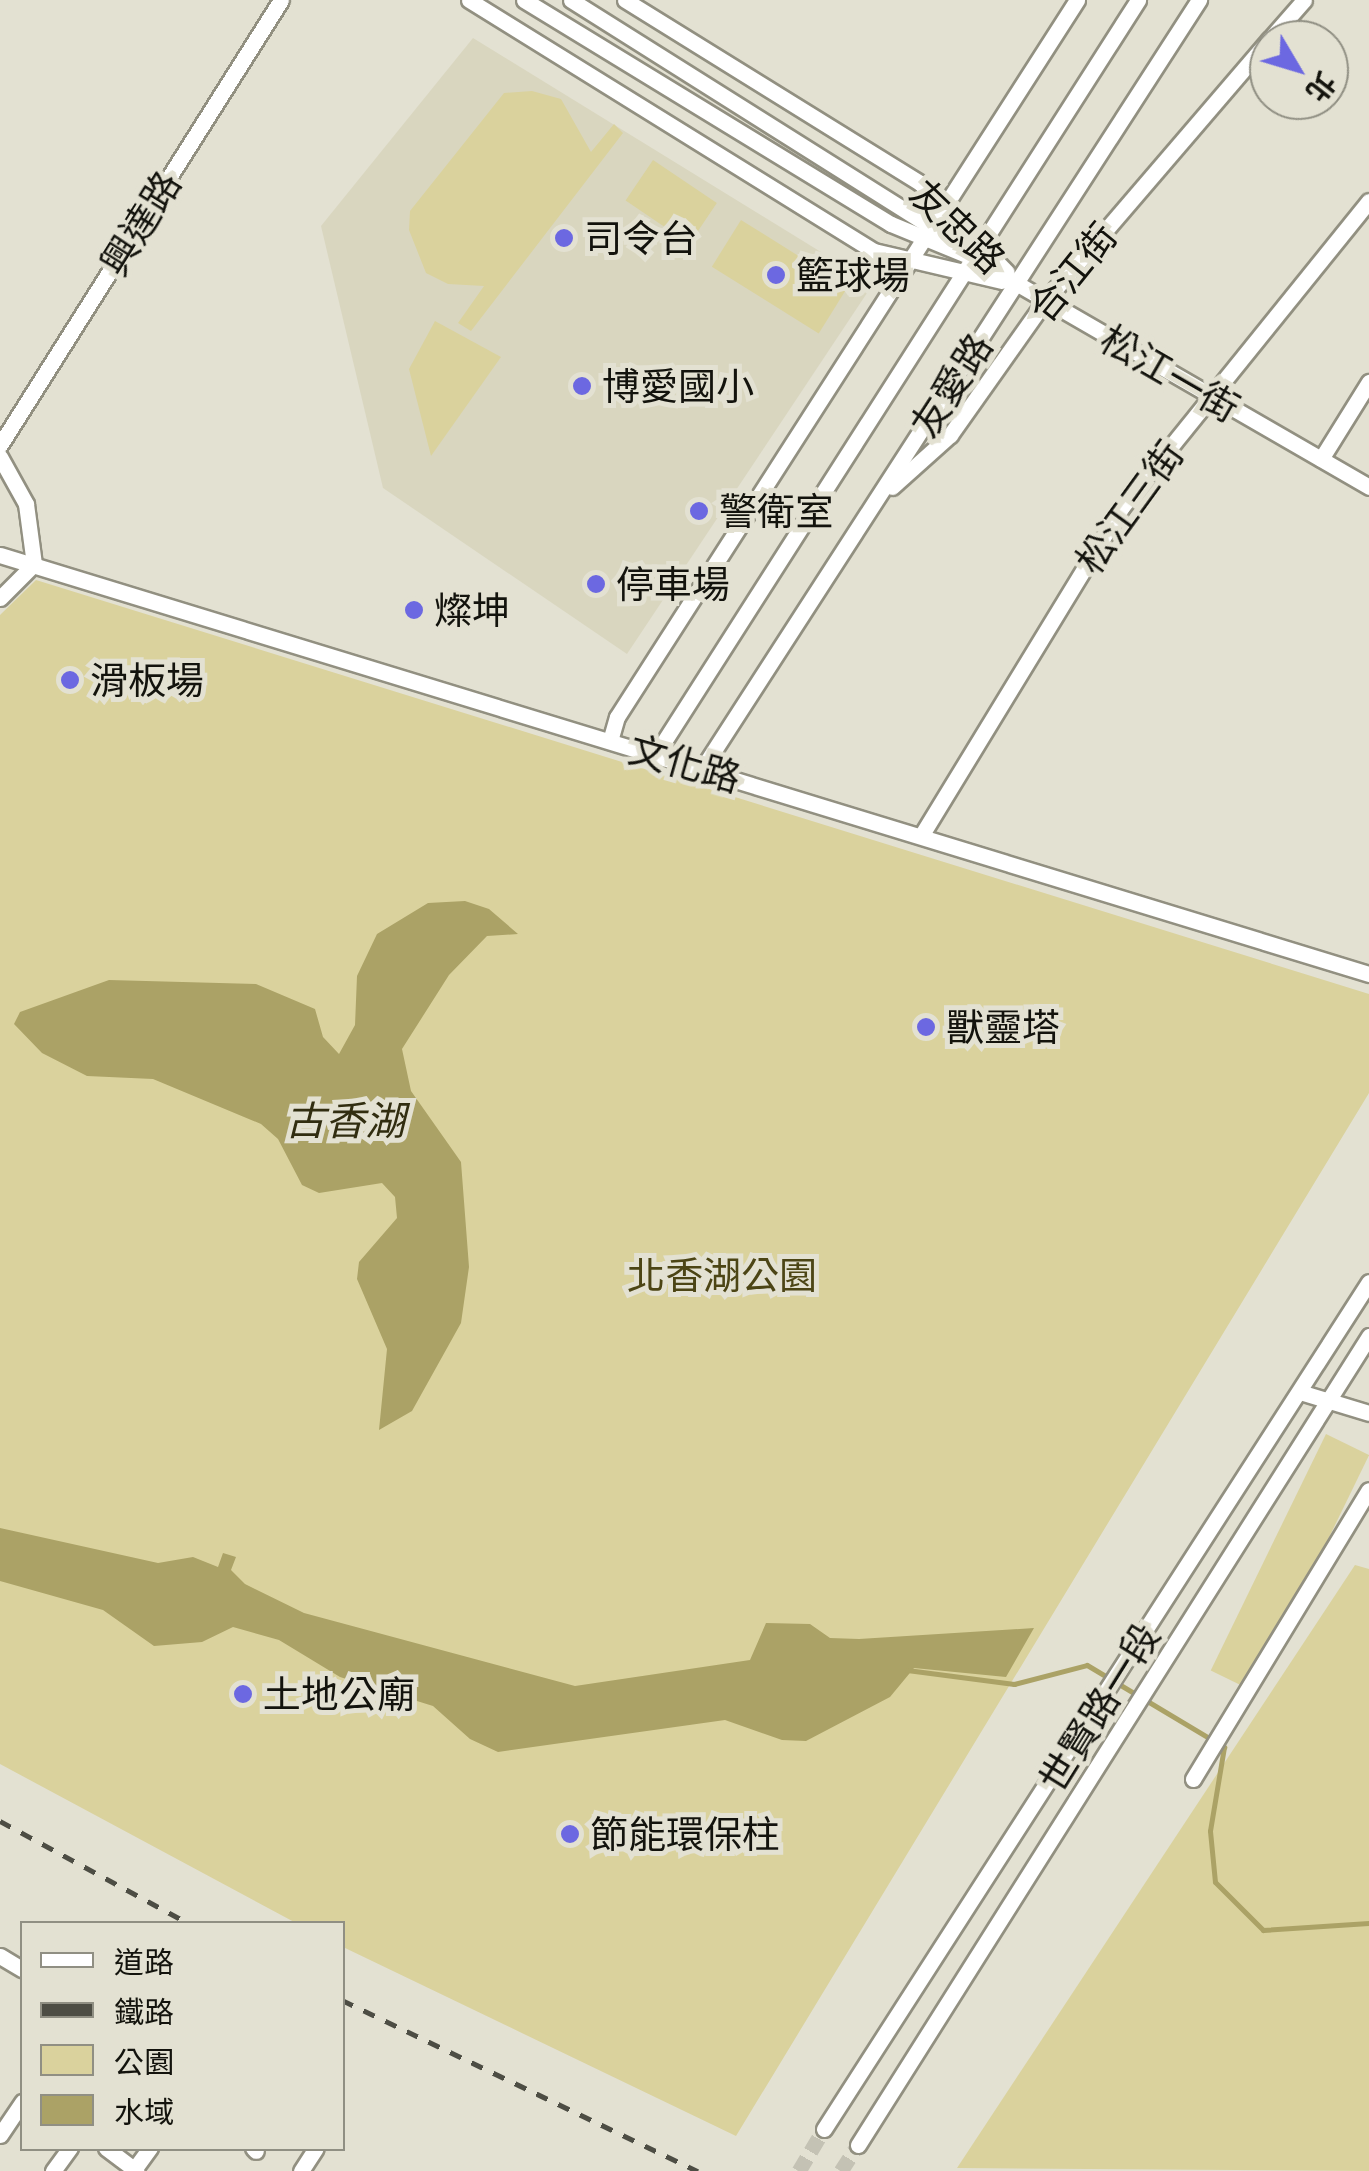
<!DOCTYPE html>
<meta charset="utf-8">
<style>
body{margin:0}
#map{position:relative;width:1369px;height:2171px;overflow:hidden;background:#e3e1d2;font-family:"PT Sans Narrow","Noto Sans TC",sans-serif}
div>[style]{position:absolute}
.built>*{inset:0;background:#d9d6bf}
.green>*{inset:0;background:#dad29d;transform-origin:0 0}
.water>*{inset:0;background:#aba266}
.stream>*{height:5px;margin:-2.5px;padding:0 2.5px;transform-origin:2.5px;border-radius:2.5px;background:#aba266}
.minor-tunnel>*{height:15px;margin-top:-7.5px;transform-origin:0;background:repeating-linear-gradient(90deg,#c4c2b4 0 15px,transparent 0 23px)}
.roads{filter:drop-shadow(2px 0 #929081) drop-shadow(-2px 0 #929081) drop-shadow(0 2px #929081) drop-shadow(0 -2px #929081)}
.minor>*{height:15px;margin:-7.5px;padding:0 7.5px;transform-origin:7.5px;border-radius:7.5px;background:#fff}
.rail>*{height:5px;margin-top:-2.5px;transform-origin:0;background:repeating-linear-gradient(90deg,#4d4d44 0 12px,transparent 0 24px)}
.dots>*{width:28px;height:28px;translate:-50% -50%;box-sizing:border-box;border:5px solid #e3e1d2;border-radius:50%}
span{translate:-50% -50%;white-space:nowrap;text-align:center;line-height:1.15;-webkit-text-stroke:10px #e3e1d2;paint-order:stroke}
.street-label{font-size:38px;color:#13130d}
.poi-label{font-size:38px;color:#13130d}
.left{translate:0 -50%;text-align:left}
.park-label{font-size:38px;color:#4c4515}
.water-label{font-size:40px;color:#312d10;font-style:italic}
.legend{position:absolute;left:20px;top:1921px;width:325px;height:230px;box-sizing:border-box;background:#e3e1d2;border:2px solid #908f83;margin:0;padding:12px 18px;list-style:none;font-size:30px;color:#13130d}
.legend li{display:flex;align-items:center;gap:20px;height:50px}
.legend b{width:50px;border:2px solid #908f83}
.north{position:absolute;left:1249px;top:20px;width:100px;height:100px;box-sizing:border-box;background:#e3e1d2;border:2px solid #908f83;border-radius:50%;rotate:128deg;font-size:28px;font-weight:700;line-height:40px;text-align:center;color:#13130d}
.north::after{content:'';display:block;margin:auto;width:35px;height:45px;background:#6c68e1;clip-path:polygon(50% 0,100% 100%,50% 72%,0 100%)}
</style>
<div id="map">
<div class="built">
<div style="clip-path:polygon(473px 38px,873px 284px,627px 654px,383px 488px,321px 226px)"></div>
</div>
<div class="green">
<div style="clip-path:polygon(532px 91px,561px 99px,591px 152px,614px 124px,623px 133px,471px 331px,458px 323px,484px 286px,448px 284px,426px 273px,409px 230px,410px 211px,504px 93px)"></div>
<div style="left:653px;top:160px;width:77px;height:49px;rotate:34deg"></div>
<div style="left:741px;top:220px;width:126px;height:55px;rotate:32deg"></div>
<div style="clip-path:polygon(435px 321px,501px 357px,431px 456px,409px 369px)"></div>
<div style="clip-path:polygon(36px 580px,1369px 994px,1369px 1093px,736px 2136px,343px 1947px,342px 1924px,296px 1923px,0 1764px,0 615px)"></div>
<div style="left:1326px;top:1434px;width:48px;height:263px;rotate:26deg"></div>
<div style="clip-path:polygon(1355px 1565px,1369px 1569px,1369px 2171px,957px 2168px)"></div>
</div>
<div class="water">
<div style="clip-path:polygon(465px 901px,489px 909px,518px 934px,487px 936px,449px 975px,402px 1049px,411px 1091px,461px 1162px,469px 1267px,461px 1323px,412px 1411px,379px 1430px,387px 1349px,357px 1279px,359px 1262px,397px 1218px,395px 1197px,382px 1183px,319px 1193px,302px 1185px,278px 1139px,261px 1124px,153px 1079px,87px 1076px,42px 1053px,14px 1024px,20px 1012px,109px 980px,256px 984px,315px 1009px,323px 1037px,339px 1054px,355px 1025px,357px 976px,377px 934px,428px 903px)"></div>
<div style="clip-path:polygon(0 1528px,158px 1563px,193px 1557px,218px 1567px,223px 1553px,236px 1557px,231px 1570px,245px 1584px,304px 1613px,575px 1686px,750px 1660px,766px 1623px,810px 1624px,830px 1638px,859px 1639px,1034px 1628px,1006px 1677px,914px 1668px,890px 1697px,806px 1741px,782px 1740px,725px 1720px,498px 1752px,470px 1739px,433px 1706px,340px 1677px,279px 1640px,233px 1627px,202px 1642px,154px 1646px,103px 1610px,0 1581px)"></div>
</div>
<div class="stream">
<div style="left:907px;top:1670px;width:108px;rotate:7.5deg"></div>
<div style="left:1014px;top:1684px;width:75px;rotate:-14.6deg"></div>
<div style="left:1087px;top:1665px;width:160px;rotate:30.9deg"></div>
<div style="left:1224px;top:1747px;width:85px;rotate:99.5deg"></div>
<div style="left:1210px;top:1831px;width:51px;rotate:84.4deg"></div>
<div style="left:1215px;top:1882px;width:68px;rotate:45deg"></div>
<div style="left:1263px;top:1930px;width:106px;rotate:-3.8deg"></div>
</div>
<div class="minor-tunnel">
<div style="left:799px;top:2171px;width:49px;rotate:-59.2deg"></div>
<div style="left:841px;top:2171px;width:31px;rotate:-57deg"></div>
</div>
<div class="roads">
<div class="minor">
<div style="left:469px;top:0;width:476px;rotate:31.8deg"></div>
<div style="left:874px;top:251px;width:131px;rotate:13.2deg"></div>
<div style="left:524px;top:0;width:430px;rotate:31.4deg"></div>
<div style="left:891px;top:224px;width:87px;rotate:22.4deg"></div>
<div style="left:971px;top:257px;width:460px;rotate:30deg"></div>
<div style="left:571px;top:0;width:437px;rotate:32.2deg"></div>
<div style="left:625px;top:0;width:347px;rotate:31.8deg"></div>
<div style="left:920px;top:183px;width:124px;rotate:45.7deg"></div>
<div style="left:1269px;top:40px;width:53px;rotate:-48.8deg"></div>
<div style="left:0;top:445px;width:526px;rotate:-57.73deg"></div>
<div style="left:0;top:457px;width:54px;rotate:61deg"></div>
<div style="left:26px;top:504px;width:61px;rotate:82.4deg"></div>
<div style="left:34px;top:564px;width:48px;rotate:135deg"></div>
<div style="left:1321px;top:459px;width:91px;rotate:-58.1deg"></div>
<div style="left:892px;top:487px;width:78px;rotate:-41.9deg"></div>
<div style="left:950px;top:435px;width:164px;rotate:-54.7deg"></div>
<div style="left:1045px;top:301px;width:344px;rotate:-49.4deg"></div>
<div style="left:0;top:555px;width:1432px;rotate:17.02deg"></div>
<div style="left:610px;top:741px;width:25px;rotate:-74deg"></div>
<div style="left:617px;top:717px;width:852px;rotate:-57.32deg"></div>
<div style="left:656px;top:754px;width:895px;rotate:-57.41deg"></div>
<div style="left:702px;top:769px;width:916px;rotate:-57.13deg"></div>
<div style="left:921px;top:836px;width:386px;rotate:-58.6deg"></div>
<div style="left:1122px;top:507px;width:393px;rotate:-51.1deg"></div>
<div style="left:1300px;top:1392px;width:72px;rotate:16.9deg"></div>
<div style="left:1193px;top:1779px;width:338px;rotate:-58.7deg"></div>
<div style="left:0;top:1956px;width:26px;rotate:31deg"></div>
<div style="left:824px;top:2129px;width:1007px;rotate:-57.24deg"></div>
<div style="left:0;top:2135px;width:40px;rotate:-56deg"></div>
<div style="left:858px;top:2145px;width:957px;rotate:-57.72deg"></div>
<div style="left:106px;top:2148px;width:38px;rotate:37deg"></div>
<div style="left:253px;top:2148px;width:4px;rotate:45deg"></div>
<div style="left:53px;top:2171px;width:29px;rotate:-54deg"></div>
<div style="left:133px;top:2171px;width:29px;rotate:-54deg"></div>
<div style="left:301px;top:2171px;width:27px;rotate:-57deg"></div>
</div>
</div>
<div class="rail">
<div style="left:0;top:1821px;width:216px;rotate:28.5deg"></div>
<div style="left:342px;top:2000px;width:395px;rotate:25.7deg"></div>
</div>
<div class="dots">
<div style="left:564px;top:238px;background:#6c68e1"></div>
<div style="left:776px;top:275px;background:#6c68e1"></div>
<div style="left:582px;top:386px;background:#6c68e1"></div>
<div style="left:699px;top:511px;background:#6c68e1"></div>
<div style="left:596px;top:584px;background:#6c68e1"></div>
<div style="left:414px;top:610px;background:#6c68e1"></div>
<div style="left:70px;top:680px;background:#6c68e1"></div>
<div style="left:926px;top:1027px;background:#6c68e1"></div>
<div style="left:243px;top:1694px;background:#6c68e1"></div>
<div style="left:570px;top:1834px;background:#6c68e1"></div>
</div>
<div class="street-label">
<span style="left:140px;top:223px;rotate:-58deg">興達路</span>
<span style="left:958px;top:226px;rotate:44deg">友忠路</span>
<span style="left:1072px;top:272px;rotate:-51deg">合江街</span>
<span style="left:1170px;top:373px;rotate:30deg">松江一街</span>
<span style="left:951px;top:385px;rotate:-57deg">友愛路</span>
<span style="left:1129px;top:507px;rotate:-54deg">松江三街</span>
<span style="left:685px;top:763px;rotate:16deg">文化路</span>
<span style="left:1099px;top:1707px;rotate:-58deg">世賢路一段</span>
</div>
<div class="poi-label">
<span class="left" style="left:584px;top:238px">司令台</span>
<span class="left" style="left:796px;top:275px">籃球場</span>
<span class="left" style="left:602px;top:386px">博愛國小</span>
<span class="left" style="left:719px;top:511px">警衛室</span>
<span class="left" style="left:616px;top:584px">停車場</span>
<span class="left" style="left:434px;top:610px">燦坤</span>
<span class="left" style="left:90px;top:680px">滑板場</span>
<span class="left" style="left:946px;top:1027px">獸靈塔</span>
<span class="left" style="left:263px;top:1694px">土地公廟</span>
<span class="left" style="left:590px;top:1834px">節能環保柱</span>
</div>
<div class="park-label">
<span style="left:722px;top:1275px">北香湖公園</span>
</div>
<div class="water-label">
<span style="left:345px;top:1120px">古香湖</span>
</div>
<ul class="legend">
<li><b style="height:12px;background:#fff"></b>道路</li>
<li><b style="height:12px;background:#4d4d44"></b>鐵路</li>
<li><b style="height:28px;background:#dad29d"></b>公園</li>
<li><b style="height:28px;background:#aba266"></b>水域</li>
</ul>
<div class="north">北</div>
</div>
